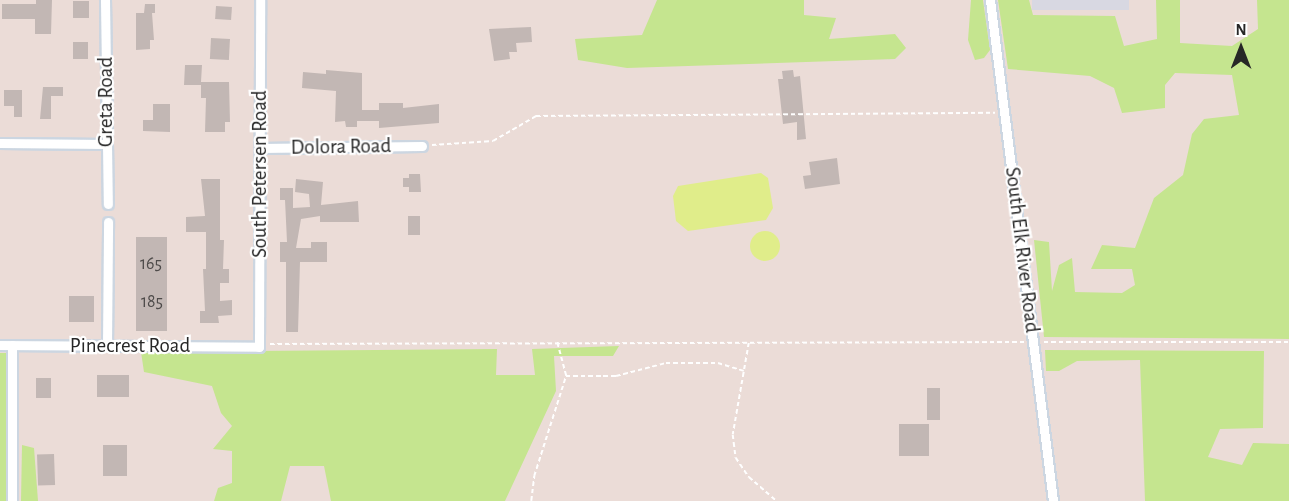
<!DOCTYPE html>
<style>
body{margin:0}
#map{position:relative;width:1289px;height:501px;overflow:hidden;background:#ebdcd7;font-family:"Alegreya Sans",sans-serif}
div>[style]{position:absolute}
.industrial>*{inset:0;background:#d8d8e2;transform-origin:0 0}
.green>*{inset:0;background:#c5e58f}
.pitch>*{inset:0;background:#e0ed8a}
.round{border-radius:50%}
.building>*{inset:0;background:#c2b7b4;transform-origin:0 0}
.path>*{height:1.5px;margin-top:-0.75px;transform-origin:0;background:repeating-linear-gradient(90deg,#fff 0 4.5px,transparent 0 7.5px)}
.roads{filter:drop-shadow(2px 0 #ccd6e1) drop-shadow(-2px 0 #ccd6e1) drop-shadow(0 2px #ccd6e1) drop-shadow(0 -2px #ccd6e1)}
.minor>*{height:9px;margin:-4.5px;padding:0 4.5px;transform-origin:4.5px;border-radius:4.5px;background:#fff}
span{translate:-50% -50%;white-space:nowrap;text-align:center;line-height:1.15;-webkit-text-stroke:4.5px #fff;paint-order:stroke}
.number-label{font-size:18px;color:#4e4b4a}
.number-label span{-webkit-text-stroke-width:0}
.street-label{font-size:21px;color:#272727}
.north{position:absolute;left:1211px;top:18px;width:60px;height:60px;-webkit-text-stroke:4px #fff;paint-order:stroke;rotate:0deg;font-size:16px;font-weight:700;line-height:24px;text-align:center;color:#272727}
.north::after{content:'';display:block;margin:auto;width:21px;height:27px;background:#272727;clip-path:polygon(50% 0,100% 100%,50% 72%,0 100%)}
</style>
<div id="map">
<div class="industrial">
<div style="left:1032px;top:0;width:97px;height:10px"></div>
</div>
<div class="green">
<div style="clip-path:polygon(657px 0,804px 0,804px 15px,836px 18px,829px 39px,895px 34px,906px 48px,895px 59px,627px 68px,578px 60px,575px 39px,642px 35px)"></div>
<div style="clip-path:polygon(971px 0,983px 0,990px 50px,984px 58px,975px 60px,968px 40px)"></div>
<div style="clip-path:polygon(998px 0,1029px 0,1033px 15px,1115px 16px,1124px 46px,1157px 39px,1156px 0,1180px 0,1180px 43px,1232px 46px,1258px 29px,1257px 0,1289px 0,1289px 339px,1044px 337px,1034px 240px,1049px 242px,1052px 291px,1059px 265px,1072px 258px,1075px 292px,1122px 293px,1135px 285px,1132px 269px,1091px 269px,1102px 245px,1135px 248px,1154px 198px,1183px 175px,1192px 134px,1204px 119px,1239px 115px,1232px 75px,1175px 73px,1165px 85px,1165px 108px,1122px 113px,1114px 88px,1090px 76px,1008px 69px)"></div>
<div style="clip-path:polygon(619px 346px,613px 356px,554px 356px,556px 391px,505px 501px,331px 501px,324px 466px,290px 466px,281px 501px,214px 501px,218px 488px,232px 483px,232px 451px,213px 449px,232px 426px,221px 413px,212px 386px,144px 372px,141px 352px,497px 349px,496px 375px,535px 375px,532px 349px)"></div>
<div style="clip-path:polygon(1045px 350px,1264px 351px,1263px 428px,1220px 429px,1208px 457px,1242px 465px,1253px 443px,1289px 444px,1289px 501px,1145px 501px,1140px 360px,1077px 361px,1059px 371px,1046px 371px)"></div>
<div style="clip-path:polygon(0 353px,7px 353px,6px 501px,0 501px)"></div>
<div style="clip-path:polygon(22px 445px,34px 448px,38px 501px,21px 501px)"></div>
</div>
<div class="pitch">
<div style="clip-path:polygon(761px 173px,768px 178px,773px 208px,766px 220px,688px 231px,676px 221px,673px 196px,678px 186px)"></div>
<div class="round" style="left:750px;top:231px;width:30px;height:30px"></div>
</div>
<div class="building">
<div style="clip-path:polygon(36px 0,52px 0,51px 34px,35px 34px,35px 19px,2px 19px,2px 4px,36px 4px)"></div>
<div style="left:73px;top:1px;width:16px;height:17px"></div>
<div style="clip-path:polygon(145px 4px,155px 4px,155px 13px,152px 13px,154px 40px,150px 40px,150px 49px,136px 50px,136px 13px,144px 13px)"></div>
<div style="left:216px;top:6px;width:16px;height:13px;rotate:4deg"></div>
<div style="clip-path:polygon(531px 27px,532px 42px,516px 43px,517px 52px,509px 52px,510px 59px,494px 61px,489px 29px)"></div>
<div style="left:211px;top:38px;width:19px;height:21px;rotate:3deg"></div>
<div style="left:73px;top:42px;width:15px;height:17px"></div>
<div style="clip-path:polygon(185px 65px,202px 65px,201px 82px,229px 82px,230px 122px,225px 122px,225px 132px,205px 132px,206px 98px,201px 98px,201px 85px,184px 85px)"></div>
<div style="clip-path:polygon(326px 70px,362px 73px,362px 110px,379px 110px,379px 103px,403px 103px,403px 108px,439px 104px,439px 123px,379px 128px,379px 121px,357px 121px,357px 127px,346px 127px,345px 121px,335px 122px,336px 91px,302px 88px,303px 72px,326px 74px)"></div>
<div style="clip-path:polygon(793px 70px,794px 77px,800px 76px,806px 139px,797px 140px,797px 122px,783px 124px,778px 79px,783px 79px,782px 71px)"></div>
<div style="clip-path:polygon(43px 87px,63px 87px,63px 96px,51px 96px,51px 119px,40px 119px)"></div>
<div style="clip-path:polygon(4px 90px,22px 90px,22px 117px,14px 117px,14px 106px,4px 106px)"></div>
<div style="clip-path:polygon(153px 104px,170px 104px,170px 132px,143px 131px,143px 120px,153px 120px)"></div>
<div style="clip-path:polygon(837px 158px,840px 184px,805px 189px,803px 176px,811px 175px,809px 162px)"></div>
<div style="clip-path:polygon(409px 174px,420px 174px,421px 192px,409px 192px,409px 187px,403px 187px,403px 178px,409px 178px)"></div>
<div style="clip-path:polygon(201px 179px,220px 179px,220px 240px,224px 240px,223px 269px,229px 269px,229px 283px,220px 283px,220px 301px,232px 300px,232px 315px,218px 316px,219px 323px,200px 323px,200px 311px,205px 311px,203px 269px,206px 269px,206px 232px,186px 232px,186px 217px,205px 216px)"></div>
<div style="clip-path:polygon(296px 179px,323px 182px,321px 205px,358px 201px,359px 222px,320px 222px,320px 216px,301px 219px,296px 248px,311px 248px,311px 242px,327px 242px,327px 262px,300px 262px,298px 332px,286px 332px,286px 262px,280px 262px,280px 242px,287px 242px,285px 200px,280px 200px,280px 188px,293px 188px,293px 208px,310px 207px,309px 194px,295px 192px)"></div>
<div style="left:408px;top:216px;width:12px;height:19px"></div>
<div style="left:136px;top:237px;width:31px;height:94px"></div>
<div style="left:69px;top:296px;width:25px;height:26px"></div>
<div style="left:97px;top:375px;width:32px;height:22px"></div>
<div style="left:36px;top:378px;width:15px;height:20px"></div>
<div style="left:927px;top:388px;width:13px;height:32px"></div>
<div style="left:899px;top:424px;width:30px;height:32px"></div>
<div style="left:127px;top:445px;width:31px;height:24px;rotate:90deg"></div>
<div style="left:54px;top:454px;width:31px;height:17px;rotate:88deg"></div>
</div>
<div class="path">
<div style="left:432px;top:145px;width:61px;rotate:-3.8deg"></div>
<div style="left:493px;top:141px;width:50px;rotate:-30.2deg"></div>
<div style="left:536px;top:116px;width:459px;rotate:-0.4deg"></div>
<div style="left:1044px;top:342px;width:245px"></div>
<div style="left:749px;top:343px;width:93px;rotate:99.9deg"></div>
<div style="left:733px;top:435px;width:23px;rotate:83deg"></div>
<div style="left:736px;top:458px;width:23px;rotate:56deg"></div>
<div style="left:749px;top:477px;width:37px;rotate:41deg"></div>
<div style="left:270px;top:344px;width:754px;rotate:-0.15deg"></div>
<div style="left:566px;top:376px;width:50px"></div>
<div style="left:616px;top:376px;width:52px;rotate:-14.6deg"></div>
<div style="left:666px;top:363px;width:52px"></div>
<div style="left:718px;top:363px;width:27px;rotate:17deg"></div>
<div style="left:531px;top:501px;width:25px;rotate:-83deg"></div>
<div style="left:534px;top:476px;width:105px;rotate:-72.3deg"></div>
<div style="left:566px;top:376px;width:35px;rotate:-105deg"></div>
</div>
<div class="roads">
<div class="minor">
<div style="left:105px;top:0;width:204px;rotate:89.2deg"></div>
<div style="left:990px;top:0;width:505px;rotate:82.83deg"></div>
<div style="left:0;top:143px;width:106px;rotate:0.5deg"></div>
<div style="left:260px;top:148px;width:162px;rotate:-0.7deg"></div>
<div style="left:0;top:345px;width:259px;rotate:0.4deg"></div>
<div style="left:259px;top:347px;width:347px;rotate:-89.8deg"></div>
<div style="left:12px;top:345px;width:156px;rotate:90deg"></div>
<div style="left:107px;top:346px;width:124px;rotate:-89.5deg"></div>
</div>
</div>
<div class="number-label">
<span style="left:151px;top:264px">165</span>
<span style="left:152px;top:302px">185</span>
</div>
<div class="street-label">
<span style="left:106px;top:102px;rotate:-90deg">Greta Road</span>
<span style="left:341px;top:147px;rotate:-1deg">Dolora Road</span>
<span style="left:260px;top:174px;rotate:-90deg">South Petersen Road</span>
<span style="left:1022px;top:250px;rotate:83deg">South Elk River Road</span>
<span style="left:130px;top:346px">Pinecrest Road</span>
</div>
<div class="north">N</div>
</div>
